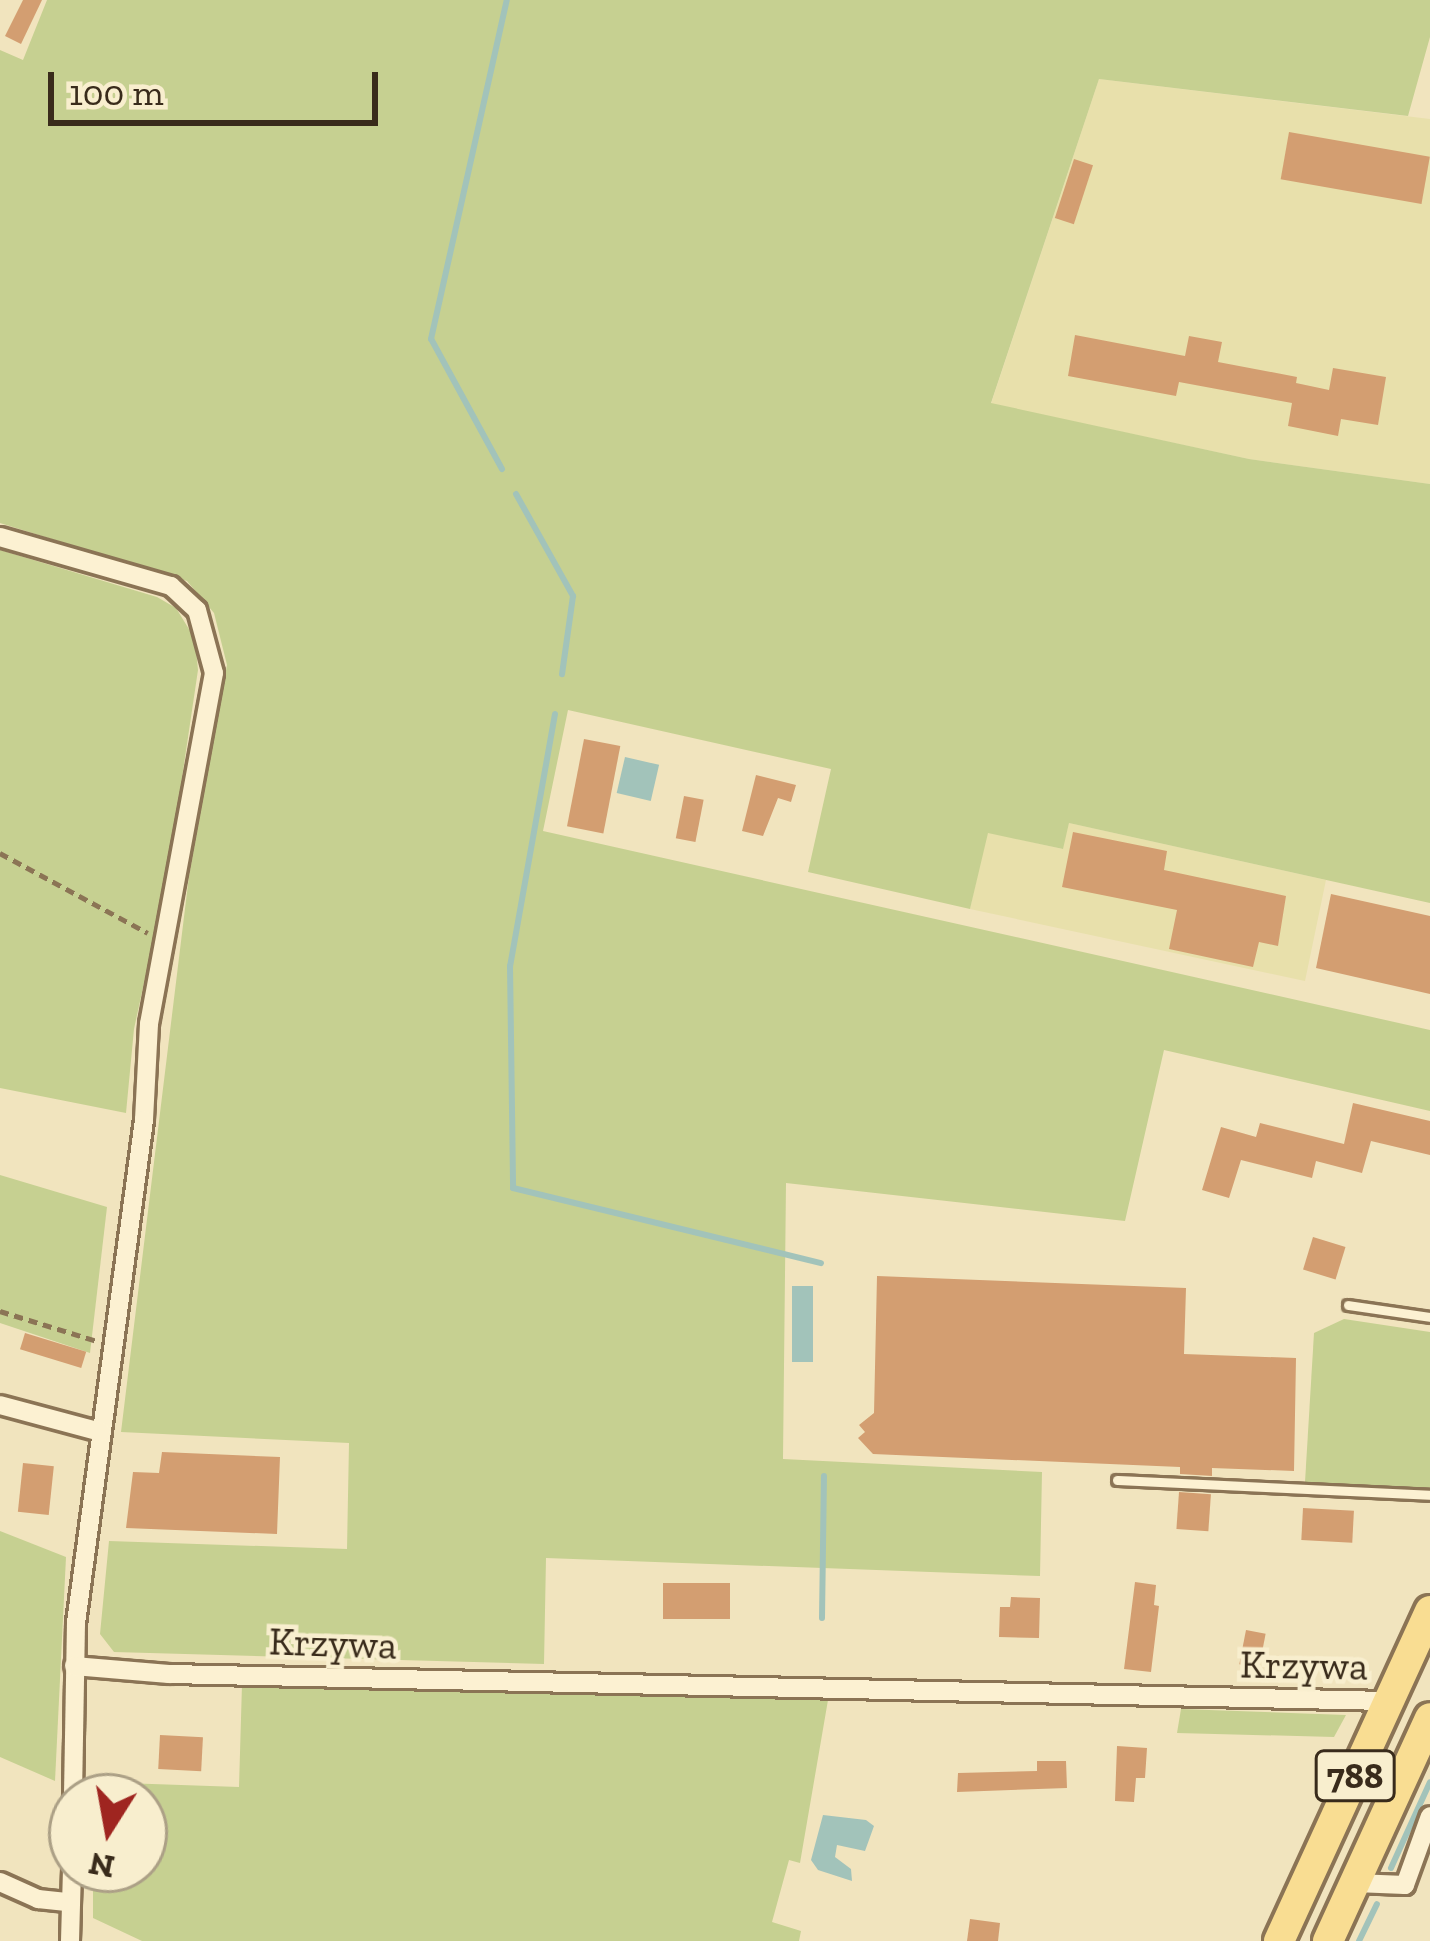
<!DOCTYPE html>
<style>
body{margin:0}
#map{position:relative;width:1430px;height:1941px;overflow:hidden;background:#f1e4be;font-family:"Zilla Slab",serif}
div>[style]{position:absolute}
.farmland>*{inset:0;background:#e8e0ab}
.green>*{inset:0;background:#c6d091}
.water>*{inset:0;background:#a2c3ba;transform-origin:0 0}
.stream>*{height:6px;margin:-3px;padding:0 3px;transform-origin:3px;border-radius:3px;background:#a2c3ba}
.building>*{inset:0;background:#d39e71;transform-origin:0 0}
.path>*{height:4.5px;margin-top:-2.25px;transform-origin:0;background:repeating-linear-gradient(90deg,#8b7455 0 9px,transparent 0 15px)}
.roads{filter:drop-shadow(3px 0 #8b7455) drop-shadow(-3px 0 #8b7455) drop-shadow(0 3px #8b7455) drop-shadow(0 -3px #8b7455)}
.lane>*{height:9px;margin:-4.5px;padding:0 4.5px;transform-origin:4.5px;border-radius:4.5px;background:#fcf1d2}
.street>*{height:18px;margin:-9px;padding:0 9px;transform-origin:9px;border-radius:9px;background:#fcf1d2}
.primary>*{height:30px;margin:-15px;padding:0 15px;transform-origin:15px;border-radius:15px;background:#f9dd92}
span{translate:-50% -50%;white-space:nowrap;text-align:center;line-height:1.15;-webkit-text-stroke:9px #f8eece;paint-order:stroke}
.shield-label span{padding:3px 9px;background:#f8eece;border:3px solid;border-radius:9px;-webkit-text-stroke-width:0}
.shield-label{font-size:36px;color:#392b1b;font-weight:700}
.street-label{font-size:39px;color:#392b1b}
.north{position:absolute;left:48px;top:1773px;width:120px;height:120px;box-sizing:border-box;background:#f8eece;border:3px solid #aca086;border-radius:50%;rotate:191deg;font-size:33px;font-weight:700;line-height:48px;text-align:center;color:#392b1b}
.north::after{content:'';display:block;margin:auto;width:42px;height:54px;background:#9f2520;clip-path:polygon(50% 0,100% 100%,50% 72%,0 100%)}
.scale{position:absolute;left:48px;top:72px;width:330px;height:54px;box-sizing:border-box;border:6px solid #392b1b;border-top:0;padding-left:15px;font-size:36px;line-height:42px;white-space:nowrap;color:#392b1b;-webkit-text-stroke:9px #f8eece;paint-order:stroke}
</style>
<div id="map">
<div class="farmland">
<div style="clip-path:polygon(1099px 79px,1430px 119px,1430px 484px,1249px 459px,991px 404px)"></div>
<div style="clip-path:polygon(1069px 823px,1326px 880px,1305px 981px,970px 909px,987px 832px,1062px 849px)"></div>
</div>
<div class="green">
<div style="clip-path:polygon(47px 0,1430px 0,1430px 37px,1408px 116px,1099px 79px,991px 403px,1249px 459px,1430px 484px,1430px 903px,1069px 823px,1063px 849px,988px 833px,970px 909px,808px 872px,831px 769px,568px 710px,543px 831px,1430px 1030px,1430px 1111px,1164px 1050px,1125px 1221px,786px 1183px,783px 1459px,1042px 1472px,1040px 1576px,546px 1558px,544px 1664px,114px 1652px,100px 1634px,109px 1541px,347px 1549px,349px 1443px,121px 1432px,189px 876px,227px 665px,214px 613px,187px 581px,0 523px,0 50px,23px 60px)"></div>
<div style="clip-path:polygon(0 550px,157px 597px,176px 608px,195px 639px,198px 670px,168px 872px,134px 1029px,126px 1113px,0 1088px)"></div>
<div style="clip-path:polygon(0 1175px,107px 1207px,90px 1353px,0 1323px)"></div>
<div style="clip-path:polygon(1344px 1319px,1430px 1332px,1430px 1488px,1305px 1482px,1314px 1333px)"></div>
<div style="clip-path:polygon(0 1531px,66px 1557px,55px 1781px,0 1757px)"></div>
<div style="clip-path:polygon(242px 1684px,828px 1700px,800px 1863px,789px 1860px,772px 1922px,801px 1931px,799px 1941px,142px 1941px,93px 1918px,93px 1869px,144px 1869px,144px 1797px,92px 1797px,94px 1782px,239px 1787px)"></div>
<div style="clip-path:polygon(1181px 1709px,1346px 1715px,1334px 1737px,1177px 1733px)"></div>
</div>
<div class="water">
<div style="left:625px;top:757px;width:35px;height:37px;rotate:13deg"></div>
<div style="left:792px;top:1286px;width:21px;height:76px"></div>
<div style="clip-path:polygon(823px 1815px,866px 1820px,874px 1826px,865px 1851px,837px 1845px,835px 1857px,851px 1869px,852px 1881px,818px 1870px,811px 1860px)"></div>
</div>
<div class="stream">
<div style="left:502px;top:469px;width:148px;rotate:-118.6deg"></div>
<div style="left:431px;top:339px;width:347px;rotate:-77.4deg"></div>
<div style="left:516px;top:494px;width:117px;rotate:60.8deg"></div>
<div style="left:573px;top:596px;width:79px;rotate:98deg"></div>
<div style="left:555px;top:714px;width:256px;rotate:100.1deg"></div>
<div style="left:510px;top:966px;width:222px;rotate:89.2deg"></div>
<div style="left:513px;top:1188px;width:317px;rotate:13.7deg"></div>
<div style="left:822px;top:1618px;width:142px;rotate:-89.2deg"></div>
<div style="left:1391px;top:1868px;width:94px;rotate:-65.6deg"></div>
<div style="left:1359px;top:1941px;width:41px;rotate:-64.1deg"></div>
</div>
<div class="building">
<div style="clip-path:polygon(23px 0,42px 0,21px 44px,5px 36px)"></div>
<div style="left:1289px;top:132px;width:143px;height:48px;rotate:10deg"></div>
<div style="left:1074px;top:159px;width:20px;height:62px;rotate:18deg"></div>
<div style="clip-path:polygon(1075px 335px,1185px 356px,1189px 336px,1222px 342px,1218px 362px,1297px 377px,1296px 383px,1329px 390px,1333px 368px,1386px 377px,1378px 425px,1341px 419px,1338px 436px,1288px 426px,1292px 403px,1179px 382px,1176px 396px,1068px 376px)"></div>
<div style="left:584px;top:739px;width:37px;height:89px;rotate:11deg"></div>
<div style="clip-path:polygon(756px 775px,796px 785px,791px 802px,778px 798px,763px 836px,742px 831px)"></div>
<div style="left:684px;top:796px;width:20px;height:43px;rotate:11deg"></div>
<div style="clip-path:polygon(1073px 832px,1167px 851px,1164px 870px,1286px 896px,1278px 946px,1259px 942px,1253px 967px,1169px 949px,1177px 910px,1062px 887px)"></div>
<div style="clip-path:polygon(1331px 894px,1430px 916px,1430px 994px,1316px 968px)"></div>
<div style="clip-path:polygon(1353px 1103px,1430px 1121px,1430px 1155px,1371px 1141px,1362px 1173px,1316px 1161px,1312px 1178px,1241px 1160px,1229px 1198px,1202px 1190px,1221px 1127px,1256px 1137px,1260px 1123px,1344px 1144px)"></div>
<div style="left:1313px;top:1237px;width:34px;height:34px;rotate:17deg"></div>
<div style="clip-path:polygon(877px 1276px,1186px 1288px,1184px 1354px,1296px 1358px,1294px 1471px,1212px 1468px,1212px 1476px,1180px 1474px,1180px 1467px,873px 1454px,858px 1438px,865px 1432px,859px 1425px,874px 1413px)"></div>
<div style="left:25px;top:1333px;width:64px;height:17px;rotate:17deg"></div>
<div style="clip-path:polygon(162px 1452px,280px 1457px,277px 1534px,126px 1528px,133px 1472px,159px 1473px)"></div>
<div style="left:23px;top:1463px;width:31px;height:49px;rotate:6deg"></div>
<div style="left:1179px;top:1492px;width:32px;height:37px;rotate:4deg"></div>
<div style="left:1303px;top:1508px;width:51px;height:32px;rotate:3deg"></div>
<div style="clip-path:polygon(1135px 1582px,1156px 1585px,1154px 1605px,1159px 1606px,1151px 1672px,1124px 1669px)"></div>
<div style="left:663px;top:1583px;width:67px;height:36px"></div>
<div style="clip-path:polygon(1011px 1597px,1040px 1598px,1039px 1638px,999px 1637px,1000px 1607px,1010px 1607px)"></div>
<div style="left:1246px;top:1630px;width:20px;height:35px;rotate:11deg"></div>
<div style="left:160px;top:1735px;width:43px;height:34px;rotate:3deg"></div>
<div style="clip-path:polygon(1117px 1746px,1147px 1748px,1145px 1778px,1136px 1778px,1134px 1802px,1115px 1801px)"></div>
<div style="clip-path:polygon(1037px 1761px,1066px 1761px,1067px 1788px,957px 1792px,958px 1773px,1037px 1771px)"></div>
<div style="clip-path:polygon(970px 1919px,1000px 1923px,998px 1941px,967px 1941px)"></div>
</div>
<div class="path">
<div style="left:0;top:853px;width:168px;rotate:28.4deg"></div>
<div style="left:0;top:1311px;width:102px;rotate:17.2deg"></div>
</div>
<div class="roads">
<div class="lane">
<div style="left:1348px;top:1305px;width:83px;rotate:8.3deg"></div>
<div style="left:1117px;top:1480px;width:313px;rotate:2.7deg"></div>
</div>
<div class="street">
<div style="left:0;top:537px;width:178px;rotate:16deg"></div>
<div style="left:171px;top:586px;width:35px;rotate:43deg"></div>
<div style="left:197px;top:610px;width:65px;rotate:74.9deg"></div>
<div style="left:214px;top:673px;width:357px;rotate:100.5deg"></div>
<div style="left:149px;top:1024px;width:96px;rotate:93deg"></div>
<div style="left:144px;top:1120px;width:508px;rotate:97.7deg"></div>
<div style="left:76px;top:1623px;width:174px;rotate:91deg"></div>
<div style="left:0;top:1405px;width:105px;rotate:15deg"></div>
<div style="left:74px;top:1666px;width:95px;rotate:4.8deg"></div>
<div style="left:169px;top:1674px;width:1220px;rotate:1.27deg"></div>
<div style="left:0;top:1882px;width:42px;rotate:24.1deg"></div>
<div style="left:38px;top:1899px;width:31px;rotate:6deg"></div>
<div style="left:1355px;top:1883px;width:50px;rotate:2.3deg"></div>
<div style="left:1405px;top:1885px;width:73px;rotate:-70.1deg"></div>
<div style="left:70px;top:1941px;width:73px;rotate:-88.4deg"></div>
</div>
<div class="primary">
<div style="left:1279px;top:1941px;width:363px;rotate:-65.4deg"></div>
<div style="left:1328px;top:1941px;width:245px;rotate:-65.4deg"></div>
</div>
</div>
<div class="shield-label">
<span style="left:1355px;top:1776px">788</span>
</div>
<div class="street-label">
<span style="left:333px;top:1644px;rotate:2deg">Krzywa</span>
<span style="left:1304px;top:1666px;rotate:1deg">Krzywa</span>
</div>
<div class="north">N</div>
<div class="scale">100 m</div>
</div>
